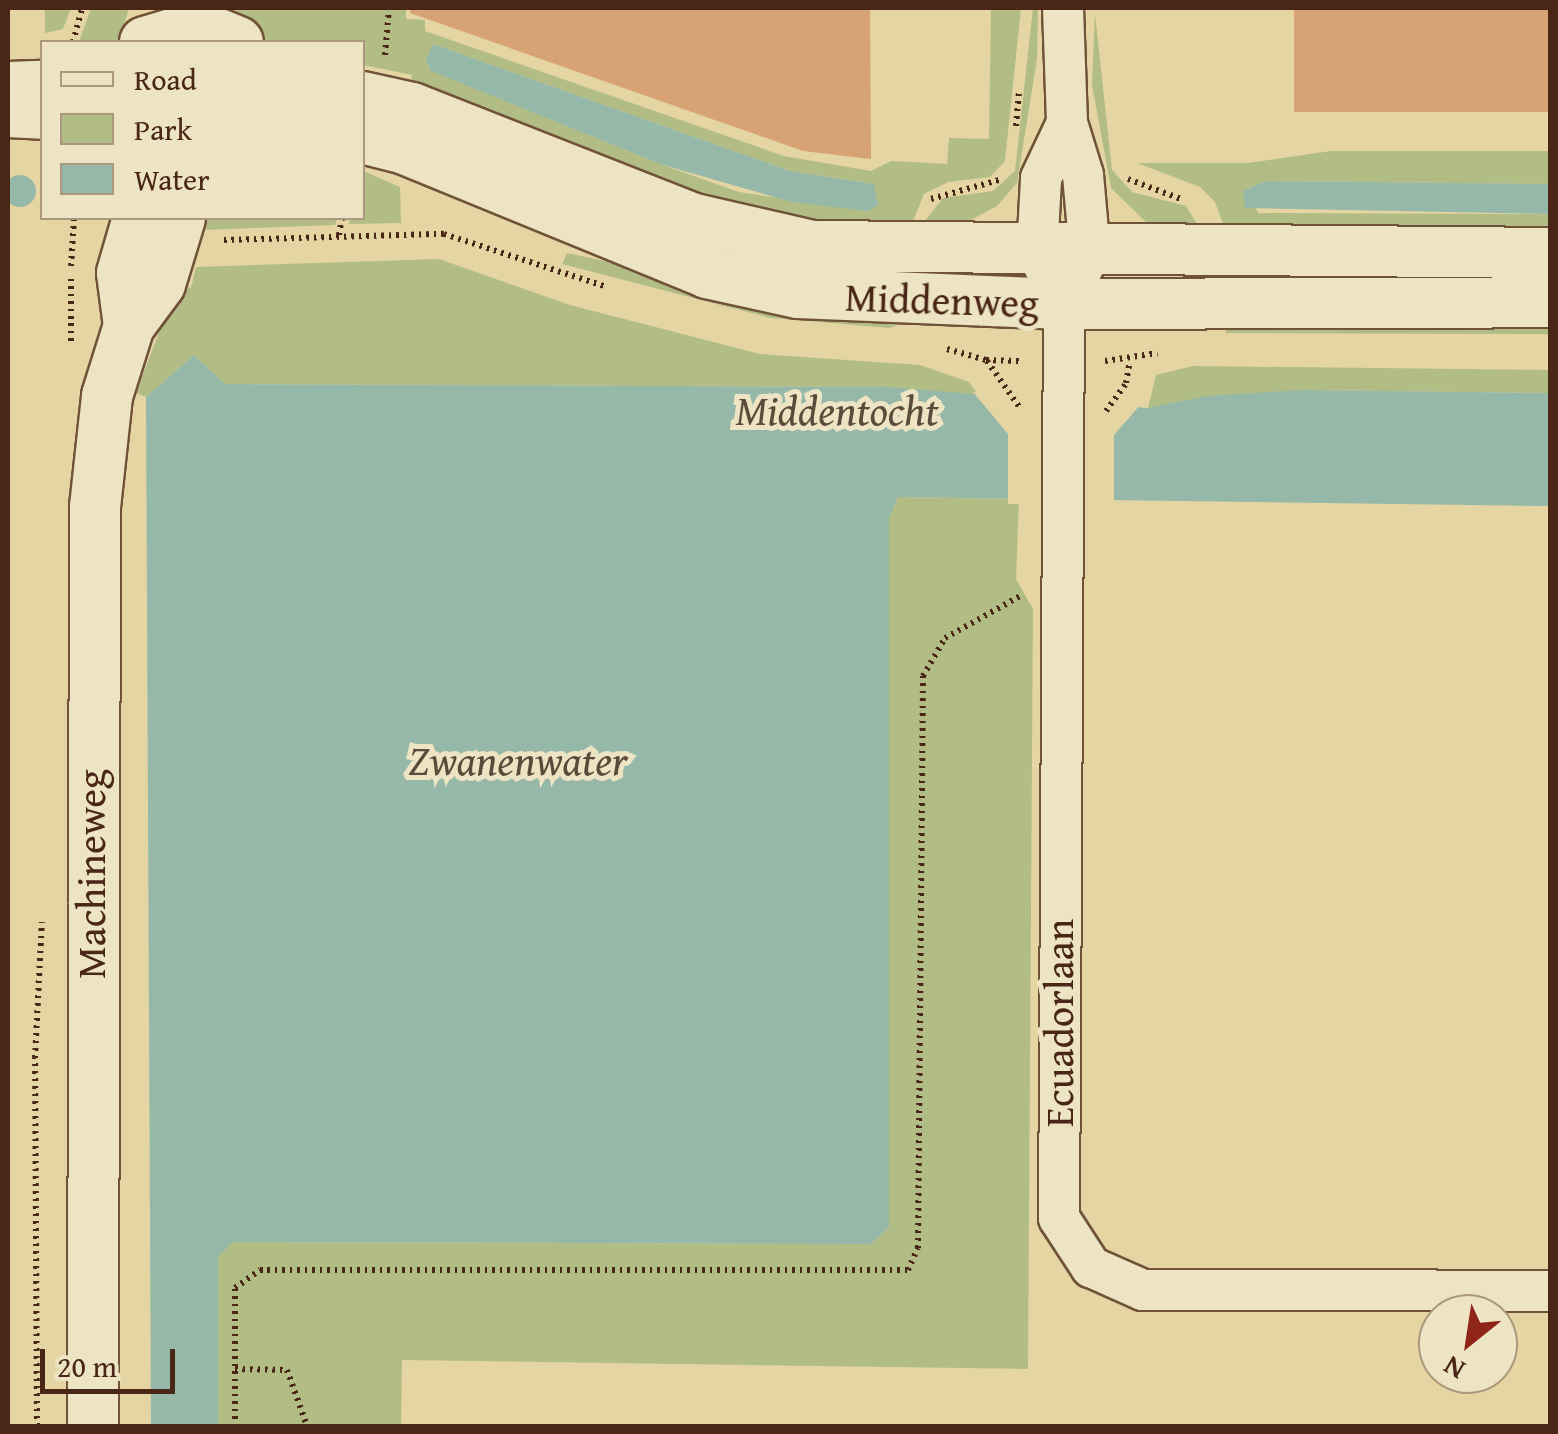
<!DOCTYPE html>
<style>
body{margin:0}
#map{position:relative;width:1558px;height:1434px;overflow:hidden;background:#e4d5a2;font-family:"Gentium Book Plus",serif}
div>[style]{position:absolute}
.green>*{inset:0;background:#b2bd86}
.water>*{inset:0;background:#95b8a9}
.round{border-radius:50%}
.pier>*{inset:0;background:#e4d5a2}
.building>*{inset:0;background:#d7a374;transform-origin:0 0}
.path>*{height:6px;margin-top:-3px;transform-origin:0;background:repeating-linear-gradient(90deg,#492616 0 2.5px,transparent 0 7.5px)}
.roads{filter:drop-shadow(2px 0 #705239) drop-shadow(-2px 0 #705239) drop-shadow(0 2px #705239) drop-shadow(0 -2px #705239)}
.minor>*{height:40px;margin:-20px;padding:0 20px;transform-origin:20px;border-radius:20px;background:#ede4c3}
.tertiary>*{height:50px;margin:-25px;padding:0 25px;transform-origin:25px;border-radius:25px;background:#ede4c3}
span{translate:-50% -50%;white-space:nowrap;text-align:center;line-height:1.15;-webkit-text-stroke:10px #ede4c3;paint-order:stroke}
.street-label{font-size:40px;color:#492616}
.water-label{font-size:42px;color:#5c4a3b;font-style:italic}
.frame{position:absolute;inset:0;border:10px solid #492616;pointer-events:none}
.legend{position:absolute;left:40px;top:40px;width:325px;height:180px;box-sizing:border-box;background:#ede4c3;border:2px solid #ab987e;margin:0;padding:12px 18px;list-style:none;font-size:30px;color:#492616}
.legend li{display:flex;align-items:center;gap:20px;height:50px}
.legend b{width:50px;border:2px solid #ab987e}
.north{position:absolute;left:1418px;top:1294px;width:100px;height:100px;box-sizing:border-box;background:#ede4c3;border:2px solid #ab987e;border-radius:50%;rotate:210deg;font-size:28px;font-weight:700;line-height:40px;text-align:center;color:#492616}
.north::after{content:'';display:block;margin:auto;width:35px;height:45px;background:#8f2418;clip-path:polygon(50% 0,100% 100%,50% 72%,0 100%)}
.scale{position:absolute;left:40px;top:1349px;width:135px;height:45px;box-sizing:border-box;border:5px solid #492616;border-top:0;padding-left:12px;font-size:30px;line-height:35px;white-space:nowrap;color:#492616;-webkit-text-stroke:8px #ede4c3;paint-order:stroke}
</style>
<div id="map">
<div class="green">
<div style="clip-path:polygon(45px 8px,71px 8px,63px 29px,45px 33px)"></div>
<div style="clip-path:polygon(91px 8px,129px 8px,119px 42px,79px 42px)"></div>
<div style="clip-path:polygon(evenodd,220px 8px,406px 8px,406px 19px,425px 20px,425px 31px,784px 156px,871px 171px,891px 161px,947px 164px,949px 138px,989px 139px,991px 8px,1021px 8px,1005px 161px,990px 177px,948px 182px,924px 194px,907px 236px,764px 226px,410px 85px,412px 75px,363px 65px,362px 42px,266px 42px,220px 8px,433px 44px,790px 171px,874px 184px,868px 211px,739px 192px,663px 165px,432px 71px,433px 44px)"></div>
<div style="clip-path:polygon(1033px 8px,1038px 8px,1037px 59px,1017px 183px,997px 206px,967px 222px,949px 228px,924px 222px,943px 198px,993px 191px,1015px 171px)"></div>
<div style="clip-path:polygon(1095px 14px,1112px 170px,1132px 192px,1186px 206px,1201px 230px,1155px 231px,1111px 188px,1092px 85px)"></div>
<div style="clip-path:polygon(1331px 151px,1550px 151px,1550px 184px,1266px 181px,1243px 191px,1259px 213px,1550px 214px,1550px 244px,1226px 232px,1215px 202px,1200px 187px,1137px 163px,1248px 163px)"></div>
<div style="clip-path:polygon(363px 171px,400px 187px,401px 223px,349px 224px,350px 218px,362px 218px)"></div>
<div style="clip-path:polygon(198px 218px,337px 218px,335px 225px,201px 230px)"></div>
<div style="clip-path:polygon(567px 253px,684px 278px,906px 321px,890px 328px,771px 318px,562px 264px)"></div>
<div style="clip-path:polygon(439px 259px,570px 305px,760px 354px,920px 365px,969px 382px,981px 399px,887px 387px,225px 384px,194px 355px,146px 397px,136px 393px,177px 285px,191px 288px,196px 267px)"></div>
<div style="clip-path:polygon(1550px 316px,1550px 334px,1226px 333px,1226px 319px)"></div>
<div style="clip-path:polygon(1193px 366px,1550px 370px,1550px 393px,1303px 390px,1148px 408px,1156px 375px)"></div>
<div style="clip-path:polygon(898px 497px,1019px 499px,1016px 579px,1033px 609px,1028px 1369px,402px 1360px,401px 1426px,218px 1426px,218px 1257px,233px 1242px,871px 1244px,889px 1227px,889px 517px)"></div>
</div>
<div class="water">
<div style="clip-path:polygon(433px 44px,790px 171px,874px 184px,878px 205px,868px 211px,792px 202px,663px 165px,431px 71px,426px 59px)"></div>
<div class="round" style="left:4px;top:175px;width:32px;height:32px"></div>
<div style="clip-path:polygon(1266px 181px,1550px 184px,1550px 214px,1245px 208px,1243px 191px)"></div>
<div style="clip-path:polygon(194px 355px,225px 384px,887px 387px,1148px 408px,1207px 396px,1303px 390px,1550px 393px,1550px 506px,898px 497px,889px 518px,889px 1227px,871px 1244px,233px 1242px,218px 1257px,218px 1426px,151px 1426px,146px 397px)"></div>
</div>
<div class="pier">
<div style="clip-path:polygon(973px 392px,1142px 403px,1114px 435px,1114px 505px,1008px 504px,1008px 434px)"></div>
</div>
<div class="building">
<div style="clip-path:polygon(411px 8px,870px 8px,871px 159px,803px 151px,410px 13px)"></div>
<div style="left:1294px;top:8px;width:256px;height:104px"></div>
</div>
<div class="path">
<div style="left:73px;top:42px;width:35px;rotate:-75deg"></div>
<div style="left:385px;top:55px;width:47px;rotate:-85.1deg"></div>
<div style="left:1016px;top:126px;width:37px;rotate:-85deg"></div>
<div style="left:1128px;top:179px;width:57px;rotate:20.7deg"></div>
<div style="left:931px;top:199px;width:71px;rotate:-15.6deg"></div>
<div style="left:339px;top:235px;width:17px;rotate:-80deg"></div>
<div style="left:224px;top:240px;width:220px;rotate:-1.6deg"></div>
<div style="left:444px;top:234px;width:171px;rotate:18deg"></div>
<div style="left:71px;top:266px;width:48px;rotate:-86.4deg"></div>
<div style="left:71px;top:341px;width:62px;rotate:-90deg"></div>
<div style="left:947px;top:349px;width:41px;rotate:15.8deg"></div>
<div style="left:986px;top:360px;width:37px;rotate:2deg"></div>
<div style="left:987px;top:361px;width:57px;rotate:54.9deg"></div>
<div style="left:1105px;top:361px;width:53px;rotate:-8.7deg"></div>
<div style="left:1106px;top:411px;width:34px;rotate:-54deg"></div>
<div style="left:1126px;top:383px;width:22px;rotate:-80deg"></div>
<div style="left:235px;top:1369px;width:52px;rotate:1.1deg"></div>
<div style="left:287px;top:1370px;width:59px;rotate:70.3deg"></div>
<div style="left:37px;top:1426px;width:368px;rotate:-90.3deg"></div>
<div style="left:35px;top:1058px;width:136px;rotate:-87.1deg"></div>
<div style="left:235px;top:1426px;width:138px;rotate:-90deg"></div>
<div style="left:235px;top:1288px;width:31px;rotate:-36deg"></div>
<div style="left:260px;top:1270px;width:648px"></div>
<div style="left:908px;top:1270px;width:24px;rotate:-66deg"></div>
<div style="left:918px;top:1248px;width:572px;rotate:-89.5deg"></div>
<div style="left:923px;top:676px;width:44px;rotate:-59.9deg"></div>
<div style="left:945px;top:638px;width:88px;rotate:-29.2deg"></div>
</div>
<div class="roads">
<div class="minor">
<div style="left:1063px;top:8px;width:115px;rotate:88deg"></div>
<div style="left:1067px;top:123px;width:54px;rotate:72.9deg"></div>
<div style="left:1083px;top:175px;width:79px;rotate:84.9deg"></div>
<div style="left:1090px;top:254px;width:56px;rotate:117.5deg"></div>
<div style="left:1064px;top:304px;width:914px;rotate:90.31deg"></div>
<div style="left:1059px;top:1218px;width:59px;rotate:56.9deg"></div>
<div style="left:1091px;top:1267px;width:57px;rotate:23.9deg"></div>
<div style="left:1143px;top:1290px;width:407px;rotate:0.1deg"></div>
<div style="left:8px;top:82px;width:34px;rotate:-2deg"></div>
<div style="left:8px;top:117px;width:34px;rotate:3deg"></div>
<div style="left:1049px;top:275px;width:25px;rotate:-119deg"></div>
<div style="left:1037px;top:253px;width:75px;rotate:-86.9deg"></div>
<div style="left:1041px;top:178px;width:61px;rotate:-64.7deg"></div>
</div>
<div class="tertiary">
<div style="left:145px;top:42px;width:56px;rotate:-16.5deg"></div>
<div style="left:199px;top:26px;width:42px;rotate:22.3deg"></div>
<div style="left:362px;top:97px;width:51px;rotate:12.4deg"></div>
<div style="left:412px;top:108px;width:303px;rotate:21.5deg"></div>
<div style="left:694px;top:219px;width:122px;rotate:12.8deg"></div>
<div style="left:813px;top:246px;width:737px;rotate:0.54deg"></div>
<div style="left:362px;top:138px;width:44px;rotate:14.3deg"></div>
<div style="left:405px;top:149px;width:326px;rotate:22.3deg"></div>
<div style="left:707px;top:273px;width:93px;rotate:12.4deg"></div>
<div style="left:798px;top:293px;width:266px;rotate:2.4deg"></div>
<div style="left:1064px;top:304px;width:486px;rotate:-0.2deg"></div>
<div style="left:129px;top:326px;width:53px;rotate:-97.5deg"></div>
<div style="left:122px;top:273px;width:57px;rotate:-73.8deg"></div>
<div style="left:93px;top:1426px;width:919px;rotate:-89.88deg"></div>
<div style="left:95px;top:507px;width:112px;rotate:-83.8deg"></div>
<div style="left:107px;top:396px;width:73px;rotate:-72.6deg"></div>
<div style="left:129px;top:326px;width:52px;rotate:-53.6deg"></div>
<div style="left:160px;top:284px;width:69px;rotate:-73.1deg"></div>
</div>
</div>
<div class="street-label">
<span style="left:942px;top:300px;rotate:2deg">Middenweg</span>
<span style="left:91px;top:874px;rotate:-90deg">Machineweg</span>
<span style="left:1059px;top:1023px;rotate:-90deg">Ecuadorlaan</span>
</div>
<div class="water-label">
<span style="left:837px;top:410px">Middentocht</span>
<span style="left:518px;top:760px">Zwanenwater</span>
</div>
<div class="frame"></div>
<ul class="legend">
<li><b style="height:12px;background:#ede4c3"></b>Road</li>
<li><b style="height:28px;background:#b2bd86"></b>Park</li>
<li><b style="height:28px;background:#95b8a9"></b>Water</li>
</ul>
<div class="north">N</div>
<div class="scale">20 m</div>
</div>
